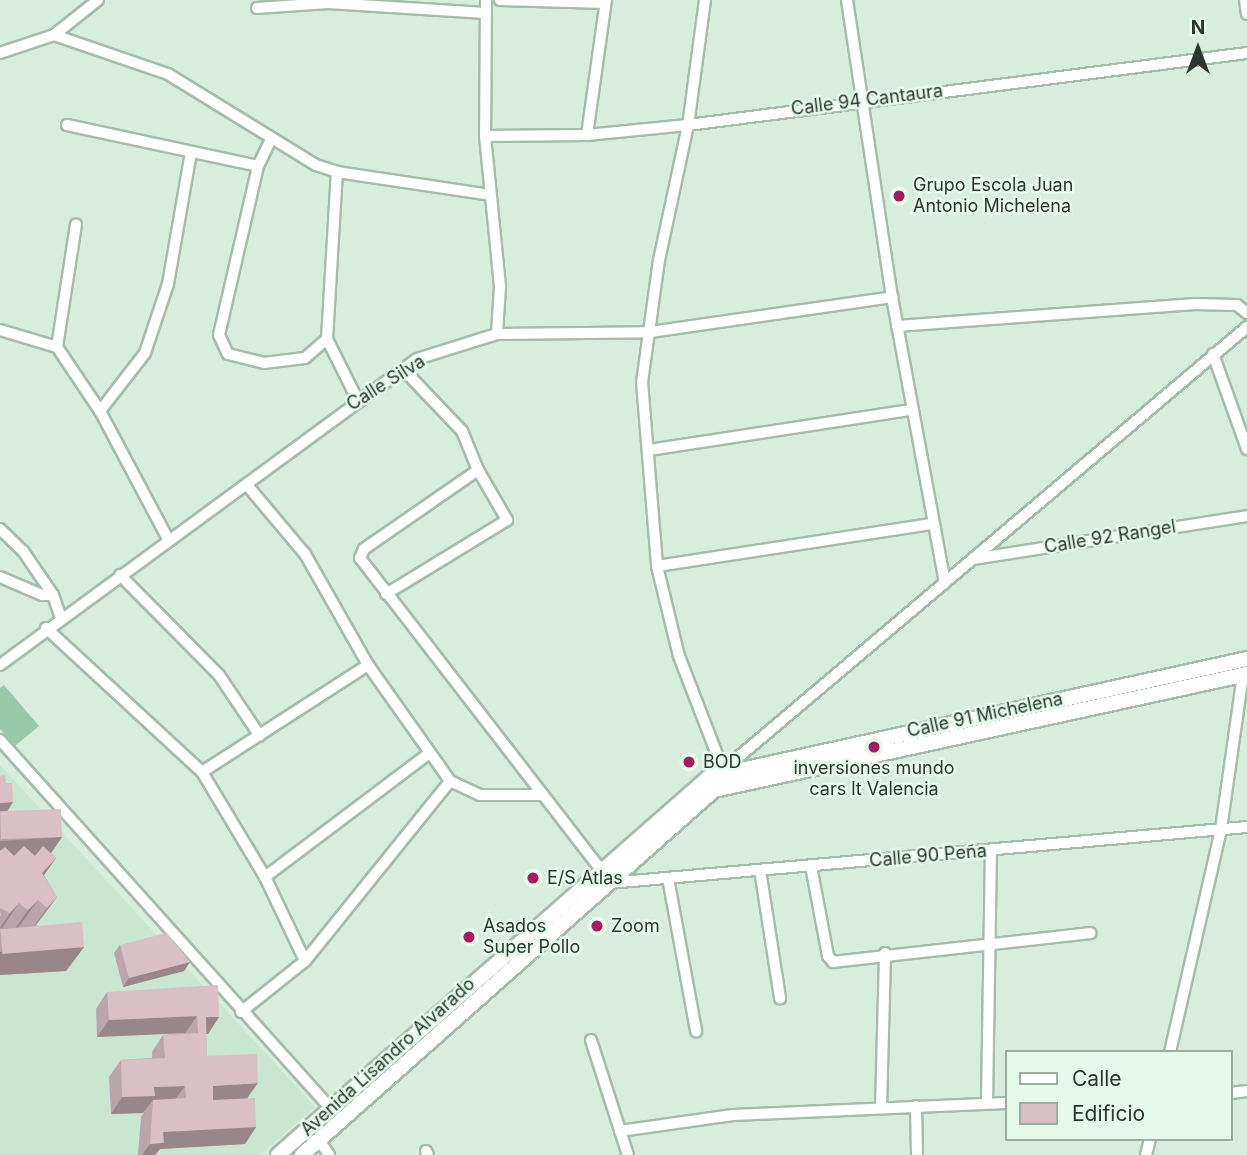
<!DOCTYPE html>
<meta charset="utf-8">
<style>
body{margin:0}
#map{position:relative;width:1247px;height:1155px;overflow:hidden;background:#d7eede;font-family:Inter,sans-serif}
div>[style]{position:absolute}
.built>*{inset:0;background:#c8e6d1}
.green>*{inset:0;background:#9ac9a9}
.roads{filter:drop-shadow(2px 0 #a5bbac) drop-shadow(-2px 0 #a5bbac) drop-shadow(0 2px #a5bbac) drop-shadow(0 -2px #a5bbac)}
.minor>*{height:10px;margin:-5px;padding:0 5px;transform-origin:5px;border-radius:5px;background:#fff}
.tertiary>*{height:14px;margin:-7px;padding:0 7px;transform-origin:7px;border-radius:7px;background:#fff}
.wall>*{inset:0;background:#bba4ab}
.shaded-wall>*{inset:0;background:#99868b}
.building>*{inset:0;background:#dabfc7;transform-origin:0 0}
.dots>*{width:19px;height:19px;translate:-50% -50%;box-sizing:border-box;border:4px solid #e4fbeb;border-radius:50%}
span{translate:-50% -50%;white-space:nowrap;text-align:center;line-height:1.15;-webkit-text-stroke:5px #e4fbeb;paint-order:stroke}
.street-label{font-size:18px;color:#2d362f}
.poi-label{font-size:18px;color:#2d362f}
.left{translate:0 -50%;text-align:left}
.legend{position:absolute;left:1005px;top:1050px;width:228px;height:91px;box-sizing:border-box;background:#e4fbeb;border:2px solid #9baca0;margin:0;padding:9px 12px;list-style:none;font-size:21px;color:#2d362f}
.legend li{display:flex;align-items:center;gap:14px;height:35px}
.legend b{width:35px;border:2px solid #9baca0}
.north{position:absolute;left:1163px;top:14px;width:70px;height:70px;-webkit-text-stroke:5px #e4fbeb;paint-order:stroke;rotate:0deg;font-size:19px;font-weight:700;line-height:28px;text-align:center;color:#2d362f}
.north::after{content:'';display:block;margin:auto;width:24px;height:32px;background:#2d362f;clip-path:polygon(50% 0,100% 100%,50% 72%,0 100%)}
</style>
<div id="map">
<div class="built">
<div style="clip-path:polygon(0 765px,315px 1107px,260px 1155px,0 1155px)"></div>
</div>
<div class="green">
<div style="clip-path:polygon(4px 685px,39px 726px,15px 746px,0 729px,0 688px)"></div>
</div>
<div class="roads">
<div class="minor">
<div style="left:486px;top:0;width:136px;rotate:90.4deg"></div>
<div style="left:485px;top:136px;width:152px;rotate:84.3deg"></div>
<div style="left:500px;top:287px;width:47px;rotate:93.7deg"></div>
<div style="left:500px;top:0;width:105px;rotate:1.6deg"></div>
<div style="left:705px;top:0;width:126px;rotate:97.7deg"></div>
<div style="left:688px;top:125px;width:138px;rotate:102.1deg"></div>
<div style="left:659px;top:260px;width:123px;rotate:97.9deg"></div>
<div style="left:642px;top:382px;width:185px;rotate:85.3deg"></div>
<div style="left:657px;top:566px;width:93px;rotate:76.3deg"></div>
<div style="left:679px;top:656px;width:131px;rotate:68.9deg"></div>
<div style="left:847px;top:0;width:300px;rotate:81.4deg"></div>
<div style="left:892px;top:297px;width:290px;rotate:79.5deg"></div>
<div style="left:1245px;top:0;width:14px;rotate:82deg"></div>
<div style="left:257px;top:8px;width:71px;rotate:-4deg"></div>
<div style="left:328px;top:3px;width:158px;rotate:3.6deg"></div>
<div style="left:54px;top:35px;width:120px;rotate:18.9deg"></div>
<div style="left:168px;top:74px;width:174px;rotate:31.6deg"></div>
<div style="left:316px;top:165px;width:22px;rotate:18deg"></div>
<div style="left:337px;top:172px;width:155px;rotate:8.5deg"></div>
<div style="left:0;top:53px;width:57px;rotate:-18.4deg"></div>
<div style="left:54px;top:35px;width:56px;rotate:-38.5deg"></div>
<div style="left:67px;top:125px;width:195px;rotate:12.1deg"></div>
<div style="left:258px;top:166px;width:173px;rotate:103deg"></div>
<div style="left:219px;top:335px;width:21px;rotate:65deg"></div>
<div style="left:228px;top:354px;width:37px;rotate:14deg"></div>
<div style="left:264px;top:363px;width:41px;rotate:-7deg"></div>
<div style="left:305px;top:358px;width:29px;rotate:-41deg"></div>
<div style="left:327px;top:339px;width:167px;rotate:-86.6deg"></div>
<div style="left:587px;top:135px;width:136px;rotate:-82deg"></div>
<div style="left:485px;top:136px;width:102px;rotate:-0.6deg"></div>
<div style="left:587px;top:135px;width:101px;rotate:-5.7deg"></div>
<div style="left:688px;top:125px;width:564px;rotate:-7.34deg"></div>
<div style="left:258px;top:166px;width:28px;rotate:-64deg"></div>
<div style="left:897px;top:326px;width:299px;rotate:-4.2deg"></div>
<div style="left:1195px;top:304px;width:42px;rotate:1.4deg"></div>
<div style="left:1237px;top:305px;width:13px;rotate:39deg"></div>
<div style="left:0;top:330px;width:59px;rotate:16.6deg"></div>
<div style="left:57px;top:347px;width:77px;rotate:56.1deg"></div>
<div style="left:100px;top:411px;width:147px;rotate:62deg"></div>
<div style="left:327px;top:339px;width:67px;rotate:63.4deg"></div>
<div style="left:57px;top:347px;width:124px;rotate:-81.2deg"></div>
<div style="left:1213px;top:354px;width:101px;rotate:70.3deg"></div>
<div style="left:100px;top:411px;width:73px;rotate:-52.2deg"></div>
<div style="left:145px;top:353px;width:73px;rotate:-71.6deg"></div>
<div style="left:168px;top:284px;width:134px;rotate:-80.1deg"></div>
<div style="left:649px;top:450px;width:265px;rotate:-8.7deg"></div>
<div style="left:478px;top:470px;width:139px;rotate:145.3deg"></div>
<div style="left:364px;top:549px;width:10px;rotate:114deg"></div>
<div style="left:360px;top:558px;width:394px;rotate:52.3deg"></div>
<div style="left:247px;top:485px;width:90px;rotate:50deg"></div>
<div style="left:305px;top:554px;width:128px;rotate:60.4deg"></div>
<div style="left:368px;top:665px;width:142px;rotate:54.7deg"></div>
<div style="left:450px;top:781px;width:33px;rotate:25deg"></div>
<div style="left:480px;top:795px;width:63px"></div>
<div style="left:0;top:529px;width:32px;rotate:44deg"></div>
<div style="left:23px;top:551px;width:53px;rotate:55.7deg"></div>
<div style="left:53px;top:595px;width:24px;rotate:71deg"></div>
<div style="left:973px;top:559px;width:277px;rotate:-8.9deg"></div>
<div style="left:657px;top:566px;width:279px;rotate:-8.7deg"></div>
<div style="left:120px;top:575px;width:141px;rotate:45.3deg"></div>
<div style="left:219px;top:675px;width:73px;rotate:56.1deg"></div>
<div style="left:0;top:577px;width:46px;rotate:23.2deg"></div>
<div style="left:42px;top:595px;width:11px"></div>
<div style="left:386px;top:594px;width:142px;rotate:-31.4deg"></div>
<div style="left:507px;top:520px;width:58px;rotate:-120.1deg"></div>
<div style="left:478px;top:470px;width:42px;rotate:-112.3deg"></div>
<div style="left:462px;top:431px;width:86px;rotate:-133.6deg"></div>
<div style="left:46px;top:628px;width:212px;rotate:42.7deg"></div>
<div style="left:202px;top:772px;width:122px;rotate:59deg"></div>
<div style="left:265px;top:877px;width:93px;rotate:64.5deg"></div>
<div style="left:0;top:665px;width:517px;rotate:-36.27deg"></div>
<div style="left:417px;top:359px;width:84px;rotate:-17.4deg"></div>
<div style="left:497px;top:334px;width:153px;rotate:-0.7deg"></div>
<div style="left:650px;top:332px;width:245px;rotate:-8.2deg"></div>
<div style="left:0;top:740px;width:496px;rotate:48.1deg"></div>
<div style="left:722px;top:771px;width:688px;rotate:-40.22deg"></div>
<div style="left:202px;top:772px;width:197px;rotate:-32.8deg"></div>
<div style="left:811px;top:866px;width:92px;rotate:79.3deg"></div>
<div style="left:828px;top:956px;width:8px;rotate:50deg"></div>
<div style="left:833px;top:962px;width:259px;rotate:-6.4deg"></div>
<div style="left:760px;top:870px;width:130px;rotate:81.1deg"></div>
<div style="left:265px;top:877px;width:203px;rotate:-37deg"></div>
<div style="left:668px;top:878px;width:156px;rotate:79.6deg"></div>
<div style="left:609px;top:883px;width:640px;rotate:-5.02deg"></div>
<div style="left:241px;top:1012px;width:82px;rotate:-38.6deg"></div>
<div style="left:305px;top:961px;width:231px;rotate:-51.1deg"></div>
<div style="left:591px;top:1040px;width:121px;rotate:72.2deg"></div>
<div style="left:1170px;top:1052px;width:229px;rotate:-77.1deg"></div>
<div style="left:1221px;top:829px;width:157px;rotate:-81.9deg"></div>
<div style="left:1231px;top:1093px;width:16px;rotate:-7deg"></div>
<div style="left:987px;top:1103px;width:252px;rotate:-89.1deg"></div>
<div style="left:916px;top:1106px;width:49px;rotate:88.8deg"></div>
<div style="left:881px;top:1108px;width:155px;rotate:-88.5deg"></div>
<div style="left:620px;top:1131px;width:114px;rotate:-8.1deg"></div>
<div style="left:733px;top:1115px;width:274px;rotate:-2.5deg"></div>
<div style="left:319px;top:1140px;width:18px;rotate:56deg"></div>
<div style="left:426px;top:1151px;width:4px;rotate:63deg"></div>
<div style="left:1146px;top:1155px;width:16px;rotate:-76deg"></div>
</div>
<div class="tertiary">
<div style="left:278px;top:1155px;width:573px;rotate:-41.25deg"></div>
<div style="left:709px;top:777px;width:551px;rotate:-12.37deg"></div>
<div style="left:302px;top:1155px;width:550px;rotate:-41.54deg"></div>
<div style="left:714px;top:790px;width:545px;rotate:-12.28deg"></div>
</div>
</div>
<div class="wall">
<div style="clip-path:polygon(0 776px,6px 783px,13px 802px,6px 813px,62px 837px,51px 853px,56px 858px,44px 875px,57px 897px,36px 925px,84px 947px,66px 971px,0 975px)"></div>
<div style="clip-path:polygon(120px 945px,190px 962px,184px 971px,123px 987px,114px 953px)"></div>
<div style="clip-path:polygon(107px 992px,219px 1017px,208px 1034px,206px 1034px,207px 1056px,248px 1098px,256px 1127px,245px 1144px,160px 1149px,155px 1155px,138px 1155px,141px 1117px,150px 1103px,143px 1113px,111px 1114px,109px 1077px,121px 1060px,152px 1058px,152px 1052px,163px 1035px,185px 1033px,97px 1037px,96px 1009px)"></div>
</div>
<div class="shaded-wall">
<div style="clip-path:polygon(13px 802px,2px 819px,0 819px,0 803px)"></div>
<div style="clip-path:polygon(62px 837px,45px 862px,0 864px,0 841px)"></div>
<div style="clip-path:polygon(56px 858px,39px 882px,42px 873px)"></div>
<div style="clip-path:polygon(57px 897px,39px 921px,30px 932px,47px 908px)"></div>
<div style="clip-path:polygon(38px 900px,21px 924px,11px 935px,28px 910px)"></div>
<div style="clip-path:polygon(19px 903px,2px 928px,0 928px,10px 913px)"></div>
<div style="clip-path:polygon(84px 947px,66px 971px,0 975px,0 952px)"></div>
<div style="clip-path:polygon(190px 962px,184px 971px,123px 987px,129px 978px)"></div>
<div style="clip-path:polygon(197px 1016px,185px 1033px,97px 1037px,109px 1020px)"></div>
<div style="clip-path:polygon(206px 1017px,219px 1017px,208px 1034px,197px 1034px)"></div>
<div style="clip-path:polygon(258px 1083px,246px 1100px,201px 1103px,213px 1086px)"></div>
<div style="clip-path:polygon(185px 1086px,173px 1102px,153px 1100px,143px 1113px,111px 1114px,122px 1097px,154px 1087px)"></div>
<div style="clip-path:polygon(256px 1127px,245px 1144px,160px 1149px,155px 1155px,142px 1155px,150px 1144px,163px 1132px)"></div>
</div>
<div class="building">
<div style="clip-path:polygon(5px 775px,6px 783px,12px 783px,13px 802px,0 803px,0 776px)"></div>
<div style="left:61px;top:809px;width:28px;height:61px;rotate:88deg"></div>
<div style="clip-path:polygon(24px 846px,35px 856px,43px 846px,56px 858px,42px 873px,57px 897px,47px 908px,38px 900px,28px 910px,19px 903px,10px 913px,0 908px,1px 916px,0 916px,0 851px,5px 847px,14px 856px)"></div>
<div style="left:82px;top:922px;width:25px;height:82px;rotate:85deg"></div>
<div style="clip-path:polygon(166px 933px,190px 962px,129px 978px,120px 945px)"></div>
<div style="clip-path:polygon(218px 985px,219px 1017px,206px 1017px,207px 1056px,257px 1054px,258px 1083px,213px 1086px,213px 1100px,255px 1098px,256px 1127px,163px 1132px,164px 1143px,150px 1144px,153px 1100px,186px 1098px,185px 1086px,154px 1087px,155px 1096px,122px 1097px,121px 1060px,165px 1058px,163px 1035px,198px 1033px,197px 1016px,109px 1020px,107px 992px)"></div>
</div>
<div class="dots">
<div style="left:899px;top:196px;background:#a71c61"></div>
<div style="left:874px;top:747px;background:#a71c61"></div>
<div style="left:689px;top:762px;background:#a71c61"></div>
<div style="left:533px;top:878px;background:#a71c61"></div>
<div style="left:597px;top:926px;background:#a71c61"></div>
<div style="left:469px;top:937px;background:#a71c61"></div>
</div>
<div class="street-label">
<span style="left:867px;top:100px;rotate:-7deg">Calle 94 Cantaura</span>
<span style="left:386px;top:383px;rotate:-32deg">Calle Silva</span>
<span style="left:1110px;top:537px;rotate:-9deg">Calle 92 Rangel</span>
<span style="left:985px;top:715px;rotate:-12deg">Calle 91 Michelena</span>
<span style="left:928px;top:856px;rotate:-5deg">Calle 90 Peña</span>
<span style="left:388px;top:1057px;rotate:-42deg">Avenida Lisandro Alvarado</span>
</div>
<div class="poi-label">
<span class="left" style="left:913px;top:196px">Grupo Escola Juan<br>Antonio Michelena</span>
<span class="left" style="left:703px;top:762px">BOD</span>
<span style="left:874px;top:779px">inversiones mundo<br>cars lt Valencia</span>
<span class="left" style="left:547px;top:878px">E/S Atlas</span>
<span class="left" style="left:611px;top:926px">Zoom</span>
<span class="left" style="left:483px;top:937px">Asados<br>Super Pollo</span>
</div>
<ul class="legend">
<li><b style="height:9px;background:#fff"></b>Calle</li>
<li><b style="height:19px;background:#dabfc7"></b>Edificio</li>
</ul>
<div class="north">N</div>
</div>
